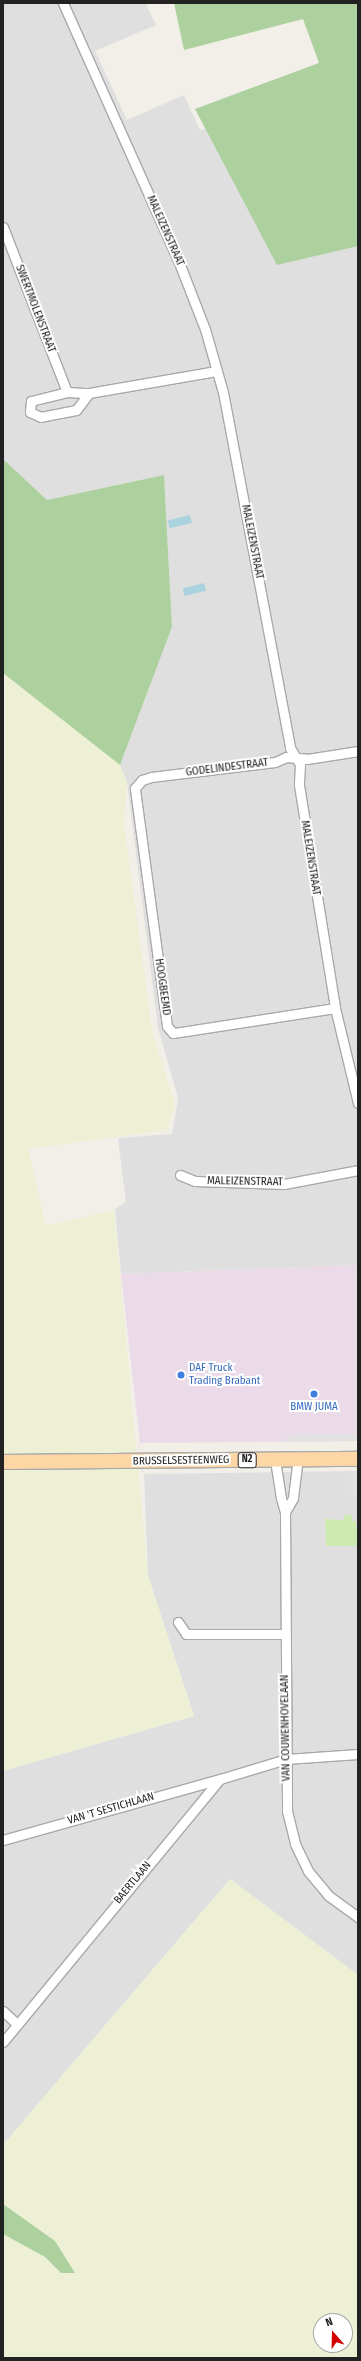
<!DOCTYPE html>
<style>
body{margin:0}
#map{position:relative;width:361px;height:2361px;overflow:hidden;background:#f2efe9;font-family:"Fira Sans Condensed",sans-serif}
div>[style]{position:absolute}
.residential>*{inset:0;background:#e0dfdf}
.industrial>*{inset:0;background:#ebdbe8}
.farmland>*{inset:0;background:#eef0d5}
.grass>*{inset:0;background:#cdebb0}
.forest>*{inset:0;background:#add19e}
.parking>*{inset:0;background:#e2e2e2;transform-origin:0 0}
.water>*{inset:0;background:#aad3df;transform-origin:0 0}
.roads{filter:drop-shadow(1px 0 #a9a9a9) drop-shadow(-1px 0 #a9a9a9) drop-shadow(0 1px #a9a9a9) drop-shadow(0 -1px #a9a9a9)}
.minor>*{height:9px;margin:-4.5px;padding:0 4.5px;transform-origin:4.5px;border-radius:4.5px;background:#fff}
.primary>*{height:14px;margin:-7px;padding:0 7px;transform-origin:7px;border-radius:7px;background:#fcd6a4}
.dots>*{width:11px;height:11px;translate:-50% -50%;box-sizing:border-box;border:2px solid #fff;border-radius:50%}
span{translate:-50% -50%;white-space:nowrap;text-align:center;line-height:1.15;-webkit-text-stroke:4px #fff;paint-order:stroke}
.shield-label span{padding:1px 3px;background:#fff;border:1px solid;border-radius:3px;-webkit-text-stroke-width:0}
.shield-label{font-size:10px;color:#222;font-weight:700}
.street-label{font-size:11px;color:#222}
.shop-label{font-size:11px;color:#366cbe}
.left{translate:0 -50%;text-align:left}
.frame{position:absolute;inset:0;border:4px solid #222;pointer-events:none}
.north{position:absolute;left:313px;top:2313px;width:40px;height:40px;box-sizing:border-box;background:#fff;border:1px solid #a7a7a7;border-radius:50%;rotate:340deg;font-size:11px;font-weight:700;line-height:16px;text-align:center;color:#222}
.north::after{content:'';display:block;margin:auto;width:14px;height:18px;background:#d40000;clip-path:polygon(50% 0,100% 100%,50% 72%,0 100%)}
</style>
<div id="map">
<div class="residential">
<div style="clip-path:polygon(3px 3px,146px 3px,156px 25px,95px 51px,127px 120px,184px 95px,200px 130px,243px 118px,358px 238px,358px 1265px,121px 1274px,115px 1209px,126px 1202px,118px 1138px,172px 1134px,178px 1098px,158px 1028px,127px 782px,120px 765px,172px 627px,164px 475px,47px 500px,3px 459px)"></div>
<div style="clip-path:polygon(136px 1462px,145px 1474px,358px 1471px,358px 1975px,230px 1879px,3px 2145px,3px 1770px,194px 1716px,148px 1576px,144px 1474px)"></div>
</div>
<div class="industrial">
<div style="clip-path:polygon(358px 1265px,358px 1441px,141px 1443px,136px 1462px,140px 1443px,121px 1274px)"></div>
</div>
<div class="farmland">
<div style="clip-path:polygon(5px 672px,120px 765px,127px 782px,124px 824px,152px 1030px,175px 1104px,168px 1130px,28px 1149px,46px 1226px,114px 1210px,148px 1576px,194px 1716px,3px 1771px)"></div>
<div style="clip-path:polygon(evenodd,230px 1879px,358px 1975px,358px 2358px,3px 2358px,3px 2234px,45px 2257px,61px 2273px,55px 2241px,3px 2204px,3px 2145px,230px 1879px,321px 2321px,345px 2321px,345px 2345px,321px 2345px,321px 2321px)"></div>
</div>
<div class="grass">
<div style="clip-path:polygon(344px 1515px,352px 1515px,352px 1521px,356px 1521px,358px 1546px,326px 1546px,325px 1519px,344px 1520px)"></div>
</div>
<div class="forest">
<div style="clip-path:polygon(174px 3px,358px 3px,358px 246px,277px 265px,195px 109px,319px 63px,303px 19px,184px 50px)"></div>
<div style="clip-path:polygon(3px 459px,47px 500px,164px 475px,172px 627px,120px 765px,3px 673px)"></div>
<div style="clip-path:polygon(3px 2204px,55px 2241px,75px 2273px,61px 2273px,45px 2257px,3px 2234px)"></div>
</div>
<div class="parking">
<div style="clip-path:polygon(358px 1434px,358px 1438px,354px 1441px,283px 1442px,290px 1435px)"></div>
<div style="left:351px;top:1473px;width:7px;height:23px"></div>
</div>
<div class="water">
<div style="left:190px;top:515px;width:8px;height:23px;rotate:76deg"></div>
<div style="left:204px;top:583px;width:8px;height:22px;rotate:76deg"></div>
</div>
<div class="roads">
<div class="minor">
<div style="left:63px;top:3px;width:287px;rotate:65.9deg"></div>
<div style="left:180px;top:265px;width:69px;rotate:68.7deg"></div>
<div style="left:205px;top:329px;width:66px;rotate:74.1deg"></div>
<div style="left:223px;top:392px;width:362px;rotate:79.3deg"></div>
<div style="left:290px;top:748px;width:19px;rotate:58deg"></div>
<div style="left:300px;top:764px;width:21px;rotate:93deg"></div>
<div style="left:299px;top:785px;width:226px;rotate:80.8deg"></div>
<div style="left:335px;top:1008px;width:98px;rotate:76.4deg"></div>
<div style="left:3px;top:227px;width:177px;rotate:68.8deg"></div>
<div style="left:67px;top:392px;width:22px;rotate:3deg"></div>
<div style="left:89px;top:393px;width:21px;rotate:127deg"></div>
<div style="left:76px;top:410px;width:36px;rotate:169deg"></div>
<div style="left:41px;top:417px;width:12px;rotate:-156deg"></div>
<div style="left:30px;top:412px;width:11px;rotate:-85deg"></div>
<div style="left:31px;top:401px;width:37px;rotate:-14deg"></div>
<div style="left:89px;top:393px;width:129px;rotate:-9.8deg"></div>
<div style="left:335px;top:1008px;width:164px;rotate:171.2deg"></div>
<div style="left:173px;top:1033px;width:9px;rotate:-131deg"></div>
<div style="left:167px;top:1026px;width:240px;rotate:-97.7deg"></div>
<div style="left:135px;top:788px;width:11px;rotate:-49deg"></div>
<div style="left:142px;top:780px;width:9px;rotate:-18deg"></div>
<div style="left:151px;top:777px;width:125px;rotate:-6.9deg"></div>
<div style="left:275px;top:762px;width:12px;rotate:-24deg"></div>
<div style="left:286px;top:757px;width:21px;rotate:5deg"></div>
<div style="left:307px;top:759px;width:52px;rotate:-8.9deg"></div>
<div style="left:180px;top:1175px;width:16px;rotate:22deg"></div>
<div style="left:195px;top:1181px;width:89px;rotate:1.9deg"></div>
<div style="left:284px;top:1184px;width:75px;rotate:-10.7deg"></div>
<div style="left:275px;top:1460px;width:38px;rotate:81deg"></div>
<div style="left:281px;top:1498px;width:15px;rotate:74deg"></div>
<div style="left:285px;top:1512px;width:299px;rotate:89.6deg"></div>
<div style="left:287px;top:1811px;width:34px;rotate:76deg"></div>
<div style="left:295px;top:1844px;width:30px;rotate:64deg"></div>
<div style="left:308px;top:1871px;width:33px;rotate:50deg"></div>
<div style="left:329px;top:1896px;width:36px;rotate:36deg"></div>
<div style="left:285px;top:1512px;width:16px;rotate:-60deg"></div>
<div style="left:293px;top:1498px;width:38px;rotate:-83deg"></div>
<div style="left:178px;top:1622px;width:14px;rotate:56deg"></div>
<div style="left:186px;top:1634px;width:98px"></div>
<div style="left:3px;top:1840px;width:225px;rotate:-15.7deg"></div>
<div style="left:3px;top:2011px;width:19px;rotate:43deg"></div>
<div style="left:3px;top:2042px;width:341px;rotate:-50.5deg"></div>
<div style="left:220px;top:1779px;width:69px;rotate:-16.9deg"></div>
<div style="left:286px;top:1759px;width:72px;rotate:-4deg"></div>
</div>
<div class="primary">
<div style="left:3px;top:1462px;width:355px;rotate:-0.5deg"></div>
</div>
</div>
<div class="dots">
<div style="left:181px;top:1375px;background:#3f7fe0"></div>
<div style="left:314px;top:1394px;background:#3f7fe0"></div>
</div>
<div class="shield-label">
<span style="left:247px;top:1460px">N2</span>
</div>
<div class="street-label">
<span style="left:165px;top:231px;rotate:66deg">MALEIZENSTRAAT</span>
<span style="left:35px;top:309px;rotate:69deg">SWERTMOLENSTRAAT</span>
<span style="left:252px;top:542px;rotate:79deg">MALEIZENSTRAAT</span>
<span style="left:227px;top:768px;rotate:-7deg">GODELINDESTRAAT</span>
<span style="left:310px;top:858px;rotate:81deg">MALEIZENSTRAAT</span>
<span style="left:162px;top:987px;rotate:82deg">HOOGBEEMD</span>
<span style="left:245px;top:1182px;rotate:1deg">MALEIZENSTRAAT</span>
<span style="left:181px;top:1461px;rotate:-1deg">BRUSSELSESTEENWEG</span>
<span style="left:286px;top:1728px;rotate:-91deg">VAN COUWENHOVELAAN</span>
<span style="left:111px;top:1809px;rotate:-16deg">VAN 'T SESTICHLAAN</span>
<span style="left:133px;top:1883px;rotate:-50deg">BAERTLAAN</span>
</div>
<div class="shop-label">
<span class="left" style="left:189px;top:1375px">DAF Truck<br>Trading Brabant</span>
<span style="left:314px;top:1407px">BMW JUMA</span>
</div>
<div class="frame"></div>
<div class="north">N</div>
</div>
